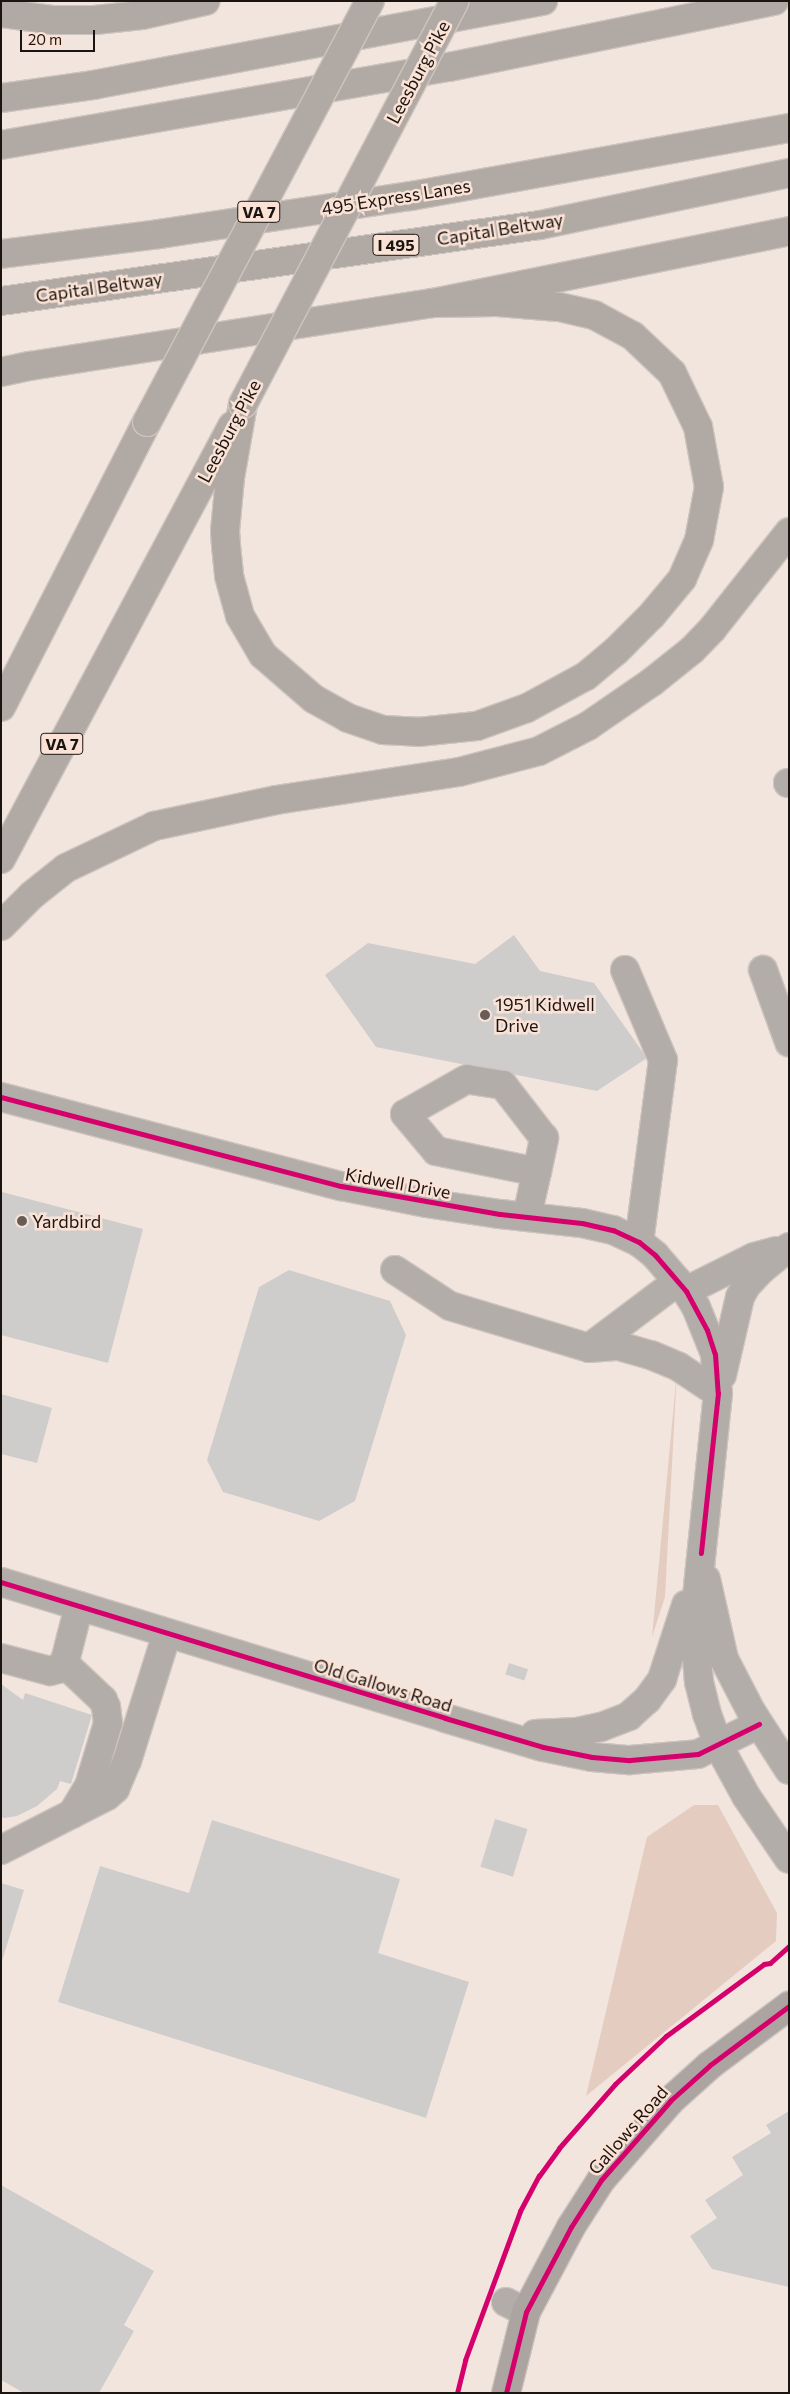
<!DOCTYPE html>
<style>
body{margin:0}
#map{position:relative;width:790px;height:2394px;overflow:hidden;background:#f2e5de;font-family:Commissioner,sans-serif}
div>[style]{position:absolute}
.green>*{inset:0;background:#e4cdc0}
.building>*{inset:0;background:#cfcdcc;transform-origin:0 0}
.roads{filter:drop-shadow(1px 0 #cec4bf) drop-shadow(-1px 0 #cec4bf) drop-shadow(0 1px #cec4bf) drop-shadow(0 -1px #cec4bf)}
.minor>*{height:28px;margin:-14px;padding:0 14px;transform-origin:14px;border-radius:14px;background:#b2ada9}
.major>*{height:28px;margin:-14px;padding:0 14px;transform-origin:14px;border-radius:14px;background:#aca4a0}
.highway>*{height:28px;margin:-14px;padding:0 14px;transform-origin:14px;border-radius:14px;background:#b1aaa4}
.bridges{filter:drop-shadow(1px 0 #cec4bf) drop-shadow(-1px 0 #cec4bf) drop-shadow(0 1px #cec4bf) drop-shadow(0 -1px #cec4bf)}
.highway-bridge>*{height:28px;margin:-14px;padding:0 14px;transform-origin:14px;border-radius:14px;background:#b1aaa4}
.cycleway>*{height:5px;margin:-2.5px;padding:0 2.5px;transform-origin:2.5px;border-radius:2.5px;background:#d6006c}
.dots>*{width:14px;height:14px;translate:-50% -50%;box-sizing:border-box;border:2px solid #fae3d6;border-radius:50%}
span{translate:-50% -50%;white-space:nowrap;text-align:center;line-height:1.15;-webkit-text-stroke:5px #fae3d6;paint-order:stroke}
.shield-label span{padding:1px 4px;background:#fae3d6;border:1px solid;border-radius:4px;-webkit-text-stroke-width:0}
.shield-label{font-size:16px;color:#1c1410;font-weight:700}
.street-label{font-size:18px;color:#1c1410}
.poi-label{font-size:18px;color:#1c1410}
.left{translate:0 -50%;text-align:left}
.frame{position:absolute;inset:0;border:2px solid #1c1410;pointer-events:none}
.scale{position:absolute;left:20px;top:30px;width:75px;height:22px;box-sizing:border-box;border:2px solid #1c1410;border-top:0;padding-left:6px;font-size:15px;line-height:18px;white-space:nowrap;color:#1c1410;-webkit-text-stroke:4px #fae3d6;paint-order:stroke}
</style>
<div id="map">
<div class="green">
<div style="clip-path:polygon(677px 1371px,665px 1597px,652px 1637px)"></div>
<div style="clip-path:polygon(694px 1805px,718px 1805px,777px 1913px,776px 1941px,586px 2096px,647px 1837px)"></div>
</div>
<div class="building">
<div style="clip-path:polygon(514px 935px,540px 971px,594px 983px,647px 1058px,597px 1091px,376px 1047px,325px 975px,368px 943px,475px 964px)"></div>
<div style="clip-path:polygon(2px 1192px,143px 1229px,108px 1363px,1px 1335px)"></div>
<div style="clip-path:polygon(289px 1270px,390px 1301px,406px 1335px,355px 1501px,319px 1521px,223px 1492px,207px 1460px,259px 1287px)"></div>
<div style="clip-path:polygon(1px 1394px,52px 1408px,37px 1463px,1px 1454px)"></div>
<div style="left:509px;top:1663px;width:20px;height:12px;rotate:18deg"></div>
<div style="clip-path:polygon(1px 1684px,23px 1700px,25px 1693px,92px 1715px,71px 1784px,60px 1781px,57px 1789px,37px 1806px,17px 1816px,4px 1818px,1px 1817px)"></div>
<div style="left:495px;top:1819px;width:34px;height:50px;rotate:17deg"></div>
<div style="clip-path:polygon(212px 1820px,400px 1879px,378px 1953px,469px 1982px,426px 2118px,58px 2002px,100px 1866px,189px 1893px)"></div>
<div style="clip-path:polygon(1px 1883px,24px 1890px,2px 1961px,1px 1960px)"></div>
<div style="clip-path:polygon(789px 2111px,789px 2287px,712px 2269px,690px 2236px,717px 2218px,705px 2200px,743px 2175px,732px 2157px,771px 2133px,766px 2125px)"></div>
<div style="clip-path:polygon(1px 2185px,154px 2271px,124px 2325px,134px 2331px,99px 2393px,24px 2393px,1px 2380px)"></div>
</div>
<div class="roads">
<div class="minor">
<div style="left:788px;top:783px;width:1px"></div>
<div style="left:625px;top:970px;width:98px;rotate:67.1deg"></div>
<div style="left:663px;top:1060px;width:184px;rotate:97.5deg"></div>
<div style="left:763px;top:970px;width:77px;rotate:70.1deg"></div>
<div style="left:1px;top:1097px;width:351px;rotate:14.7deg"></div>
<div style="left:341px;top:1186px;width:87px;rotate:11.3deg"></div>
<div style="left:426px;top:1203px;width:75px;rotate:8.5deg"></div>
<div style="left:500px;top:1214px;width:82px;rotate:6.3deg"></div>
<div style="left:582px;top:1223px;width:32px;rotate:13deg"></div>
<div style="left:613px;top:1230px;width:29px;rotate:25deg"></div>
<div style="left:639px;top:1242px;width:21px;rotate:39deg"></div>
<div style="left:655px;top:1255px;width:48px;rotate:49.3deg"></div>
<div style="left:686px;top:1291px;width:19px;rotate:58deg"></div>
<div style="left:696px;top:1307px;width:51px;rotate:68deg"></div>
<div style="left:715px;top:1354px;width:39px;rotate:86deg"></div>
<div style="left:718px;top:1393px;width:232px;rotate:95.9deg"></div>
<div style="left:694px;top:1624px;width:58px;rotate:85.1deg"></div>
<div style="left:699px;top:1682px;width:33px;rotate:76deg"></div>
<div style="left:707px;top:1714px;width:33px;rotate:70deg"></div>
<div style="left:718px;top:1745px;width:58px;rotate:61.2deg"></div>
<div style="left:746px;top:1796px;width:76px;rotate:55.7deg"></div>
<div style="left:527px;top:1217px;width:29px;rotate:-78deg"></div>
<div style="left:533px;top:1189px;width:17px;rotate:-77deg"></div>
<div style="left:537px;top:1172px;width:35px;rotate:-78deg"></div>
<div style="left:544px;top:1138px;width:67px;rotate:-127.7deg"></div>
<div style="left:503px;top:1085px;width:36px;rotate:-171deg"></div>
<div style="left:467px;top:1079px;width:71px;rotate:150.6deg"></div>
<div style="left:405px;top:1114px;width:48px;rotate:50deg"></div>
<div style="left:436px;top:1151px;width:103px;rotate:11.7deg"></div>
<div style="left:395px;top:1270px;width:66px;rotate:33.2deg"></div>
<div style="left:450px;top:1306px;width:145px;rotate:16.8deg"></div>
<div style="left:589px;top:1348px;width:30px;rotate:-4deg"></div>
<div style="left:619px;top:1346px;width:33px;rotate:16deg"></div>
<div style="left:651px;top:1355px;width:30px;rotate:23deg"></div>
<div style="left:679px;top:1367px;width:47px;rotate:33.7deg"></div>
<div style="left:686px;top:1291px;width:76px;rotate:-26.6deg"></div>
<div style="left:754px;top:1257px;width:23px;rotate:-15deg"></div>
<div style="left:589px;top:1348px;width:111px;rotate:-37deg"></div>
<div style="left:722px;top:1375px;width:80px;rotate:-77deg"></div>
<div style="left:740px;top:1297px;width:13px;rotate:-61deg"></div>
<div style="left:746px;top:1286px;width:23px;rotate:-47deg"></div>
<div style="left:762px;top:1269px;width:35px;rotate:-39deg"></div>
<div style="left:706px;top:1579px;width:82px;rotate:77.3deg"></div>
<div style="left:724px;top:1659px;width:59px;rotate:62.6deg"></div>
<div style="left:751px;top:1711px;width:70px;rotate:57.2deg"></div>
<div style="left:1px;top:1582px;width:464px;rotate:17deg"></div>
<div style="left:445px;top:1718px;width:102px;rotate:16.5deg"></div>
<div style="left:543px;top:1747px;width:50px;rotate:11.5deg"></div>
<div style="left:592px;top:1757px;width:38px;rotate:5deg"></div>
<div style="left:630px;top:1760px;width:68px;rotate:-5deg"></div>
<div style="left:698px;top:1754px;width:68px;rotate:-26.2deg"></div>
<div style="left:1px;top:1658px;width:51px;rotate:14.9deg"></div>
<div style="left:50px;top:1671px;width:8px;rotate:-14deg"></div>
<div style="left:58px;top:1669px;width:11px;rotate:-49deg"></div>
<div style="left:535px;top:1734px;width:42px;rotate:-2.7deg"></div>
<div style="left:577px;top:1732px;width:25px;rotate:-12deg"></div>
<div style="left:601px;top:1727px;width:30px;rotate:-21deg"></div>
<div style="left:629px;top:1716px;width:24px;rotate:-42deg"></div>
<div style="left:647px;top:1700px;width:26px;rotate:-54deg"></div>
<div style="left:662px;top:1679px;width:78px;rotate:-72deg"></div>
<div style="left:72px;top:1814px;width:33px;rotate:-59deg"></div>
<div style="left:89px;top:1786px;width:66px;rotate:-73.2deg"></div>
<div style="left:108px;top:1723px;width:16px;rotate:-97deg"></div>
<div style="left:106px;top:1707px;width:8px;rotate:-113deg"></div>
<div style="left:103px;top:1700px;width:47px;rotate:-136.7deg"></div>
<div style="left:69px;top:1668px;width:8px;rotate:-120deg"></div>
<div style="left:65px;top:1661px;width:57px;rotate:-75.7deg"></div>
<div style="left:1px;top:1850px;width:119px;rotate:-27deg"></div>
<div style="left:107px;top:1796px;width:11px;rotate:-41deg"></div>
<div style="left:115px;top:1789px;width:30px;rotate:-67deg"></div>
<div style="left:127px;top:1761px;width:134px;rotate:-72.6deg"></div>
<div style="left:506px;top:2302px;width:22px;rotate:27deg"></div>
</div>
<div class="major">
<div style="left:506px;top:2393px;width:83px;rotate:-76.1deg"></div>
<div style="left:526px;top:2312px;width:96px;rotate:-62.1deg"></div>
<div style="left:571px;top:2227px;width:56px;rotate:-57.4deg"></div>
<div style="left:601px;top:2180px;width:106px;rotate:-48.8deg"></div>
<div style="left:671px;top:2100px;width:52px;rotate:-41.9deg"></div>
<div style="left:710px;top:2065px;width:99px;rotate:-36.8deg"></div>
</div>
<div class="highway">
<div style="left:1px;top:13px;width:51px;rotate:7.8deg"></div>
<div style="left:52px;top:20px;width:43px"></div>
<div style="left:95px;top:20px;width:47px;rotate:-6.1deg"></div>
<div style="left:142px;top:15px;width:65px;rotate:-12.5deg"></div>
<div style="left:1px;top:98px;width:93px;rotate:-8deg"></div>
<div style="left:93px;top:85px;width:458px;rotate:-10.6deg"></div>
<div style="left:1px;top:145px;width:455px;rotate:-9.9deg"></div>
<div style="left:449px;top:67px;width:332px;rotate:-11.5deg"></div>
<div style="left:1px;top:254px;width:159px;rotate:-7.2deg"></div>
<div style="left:159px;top:234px;width:255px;rotate:-8.6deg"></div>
<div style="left:411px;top:196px;width:384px;rotate:-10.2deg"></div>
<div style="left:1px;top:301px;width:544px;rotate:-8.03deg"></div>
<div style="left:540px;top:225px;width:254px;rotate:-11.8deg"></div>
<div style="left:1px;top:372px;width:30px;rotate:-12deg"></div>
<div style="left:30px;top:366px;width:408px;rotate:-8.9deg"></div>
<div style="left:433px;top:303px;width:363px;rotate:-11.4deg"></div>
<div style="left:243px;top:404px;width:75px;rotate:100deg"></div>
<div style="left:230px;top:478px;width:53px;rotate:95.4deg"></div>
<div style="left:225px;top:531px;width:15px;rotate:86deg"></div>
<div style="left:226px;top:546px;width:30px;rotate:84deg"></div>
<div style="left:229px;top:576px;width:41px;rotate:74.6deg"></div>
<div style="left:240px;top:616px;width:45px;rotate:59.5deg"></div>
<div style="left:263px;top:655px;width:67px;rotate:40.8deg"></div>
<div style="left:314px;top:699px;width:39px;rotate:29deg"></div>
<div style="left:348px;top:718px;width:37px;rotate:19deg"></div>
<div style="left:383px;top:730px;width:35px;rotate:3deg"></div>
<div style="left:418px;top:732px;width:59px;rotate:-5.8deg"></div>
<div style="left:477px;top:726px;width:53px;rotate:-19.8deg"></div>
<div style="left:527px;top:708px;width:67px;rotate:-28.5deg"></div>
<div style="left:586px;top:676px;width:39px;rotate:-40deg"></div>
<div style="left:616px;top:651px;width:51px;rotate:-45deg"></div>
<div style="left:652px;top:615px;width:47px;rotate:-50.2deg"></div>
<div style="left:682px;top:579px;width:43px;rotate:-66.4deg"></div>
<div style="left:699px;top:540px;width:54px;rotate:-79.3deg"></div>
<div style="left:709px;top:487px;width:61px;rotate:-100.4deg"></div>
<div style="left:698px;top:427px;width:60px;rotate:-115.7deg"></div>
<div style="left:672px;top:373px;width:54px;rotate:-136.5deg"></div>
<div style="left:633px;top:336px;width:44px;rotate:-151.7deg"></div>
<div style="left:594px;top:315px;width:37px;rotate:-167deg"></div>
<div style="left:558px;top:307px;width:61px;rotate:-175.3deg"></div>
<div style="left:497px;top:302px;width:64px;rotate:179.1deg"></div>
<div style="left:1px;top:707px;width:320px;rotate:-62.9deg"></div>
<div style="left:1px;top:859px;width:491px;rotate:-61.9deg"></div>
<div style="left:1px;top:926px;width:44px;rotate:-45deg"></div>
<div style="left:32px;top:895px;width:43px;rotate:-38.5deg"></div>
<div style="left:66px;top:868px;width:98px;rotate:-25.5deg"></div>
<div style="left:154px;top:826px;width:125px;rotate:-12deg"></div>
<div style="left:276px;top:800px;width:185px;rotate:-8.7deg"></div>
<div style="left:459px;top:772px;width:83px;rotate:-14.7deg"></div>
<div style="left:539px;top:751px;width:55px;rotate:-27deg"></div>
<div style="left:588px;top:726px;width:78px;rotate:-34.5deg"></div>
<div style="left:652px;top:682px;width:51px;rotate:-38.7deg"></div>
<div style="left:692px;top:650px;width:30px;rotate:-46deg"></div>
<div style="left:713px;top:628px;width:122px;rotate:-51.6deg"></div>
</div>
</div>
<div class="bridges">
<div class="highway-bridge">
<div style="left:243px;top:404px;width:455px;rotate:-62.3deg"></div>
<div style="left:147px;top:422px;width:476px;rotate:-62.1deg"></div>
</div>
</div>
<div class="cycleway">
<div style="left:1px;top:1097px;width:351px;rotate:14.7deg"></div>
<div style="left:341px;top:1186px;width:161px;rotate:10deg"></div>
<div style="left:500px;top:1214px;width:82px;rotate:6.3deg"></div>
<div style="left:582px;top:1223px;width:32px;rotate:13deg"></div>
<div style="left:613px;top:1230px;width:29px;rotate:25deg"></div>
<div style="left:639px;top:1242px;width:21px;rotate:39deg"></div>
<div style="left:655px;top:1255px;width:48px;rotate:49.3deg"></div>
<div style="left:686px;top:1291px;width:44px;rotate:61.7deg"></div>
<div style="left:707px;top:1330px;width:25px;rotate:72deg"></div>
<div style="left:715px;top:1354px;width:39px;rotate:86deg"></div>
<div style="left:718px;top:1393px;width:161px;rotate:96.1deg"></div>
<div style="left:1px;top:1582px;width:464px;rotate:17deg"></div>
<div style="left:445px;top:1718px;width:102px;rotate:16.5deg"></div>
<div style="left:543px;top:1747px;width:50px;rotate:11.5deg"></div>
<div style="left:592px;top:1757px;width:38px;rotate:5deg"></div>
<div style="left:630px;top:1760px;width:68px;rotate:-5deg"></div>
<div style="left:698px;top:1754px;width:68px;rotate:-26.2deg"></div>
<div style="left:457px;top:2393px;width:34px;rotate:-76deg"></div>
<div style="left:465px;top:2360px;width:159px;rotate:-69.7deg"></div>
<div style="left:520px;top:2211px;width:40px;rotate:-62deg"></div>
<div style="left:539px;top:2176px;width:34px;rotate:-54deg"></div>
<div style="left:559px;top:2148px;width:85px;rotate:-48.8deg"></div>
<div style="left:615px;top:2084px;width:70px;rotate:-43.3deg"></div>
<div style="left:666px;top:2036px;width:122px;rotate:-36.3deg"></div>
<div style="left:764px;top:1964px;width:6px;rotate:-9deg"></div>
<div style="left:770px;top:1963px;width:25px;rotate:-42deg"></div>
<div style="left:506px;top:2393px;width:83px;rotate:-76.1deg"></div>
<div style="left:526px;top:2312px;width:96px;rotate:-62.1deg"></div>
<div style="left:571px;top:2227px;width:56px;rotate:-57.4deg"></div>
<div style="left:601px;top:2180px;width:106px;rotate:-48.8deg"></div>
<div style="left:671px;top:2100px;width:52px;rotate:-41.9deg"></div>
<div style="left:710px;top:2065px;width:99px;rotate:-36.8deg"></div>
</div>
<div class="dots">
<div style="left:485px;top:1015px;background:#675d58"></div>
<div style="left:22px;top:1221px;background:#675d58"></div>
</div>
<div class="shield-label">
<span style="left:259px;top:212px">VA 7</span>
<span style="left:396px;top:245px">I 495</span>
<span style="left:62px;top:744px">VA 7</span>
</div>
<div class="street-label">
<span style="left:418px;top:72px;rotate:-62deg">Leesburg Pike</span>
<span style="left:396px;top:197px;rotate:-9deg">495 Express Lanes</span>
<span style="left:500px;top:229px;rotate:-9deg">Capital Beltway</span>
<span style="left:99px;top:287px;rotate:-8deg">Capital Beltway</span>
<span style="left:229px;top:431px;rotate:-62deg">Leesburg Pike</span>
<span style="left:398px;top:1183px;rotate:10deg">Kidwell Drive</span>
<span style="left:383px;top:1685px;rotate:17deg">Old Gallows Road</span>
<span style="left:628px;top:2130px;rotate:-49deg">Gallows Road</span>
</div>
<div class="poi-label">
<span class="left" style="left:495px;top:1015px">1951 Kidwell<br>Drive</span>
<span class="left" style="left:32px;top:1221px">Yardbird</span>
</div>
<div class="frame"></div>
<div class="scale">20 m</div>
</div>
